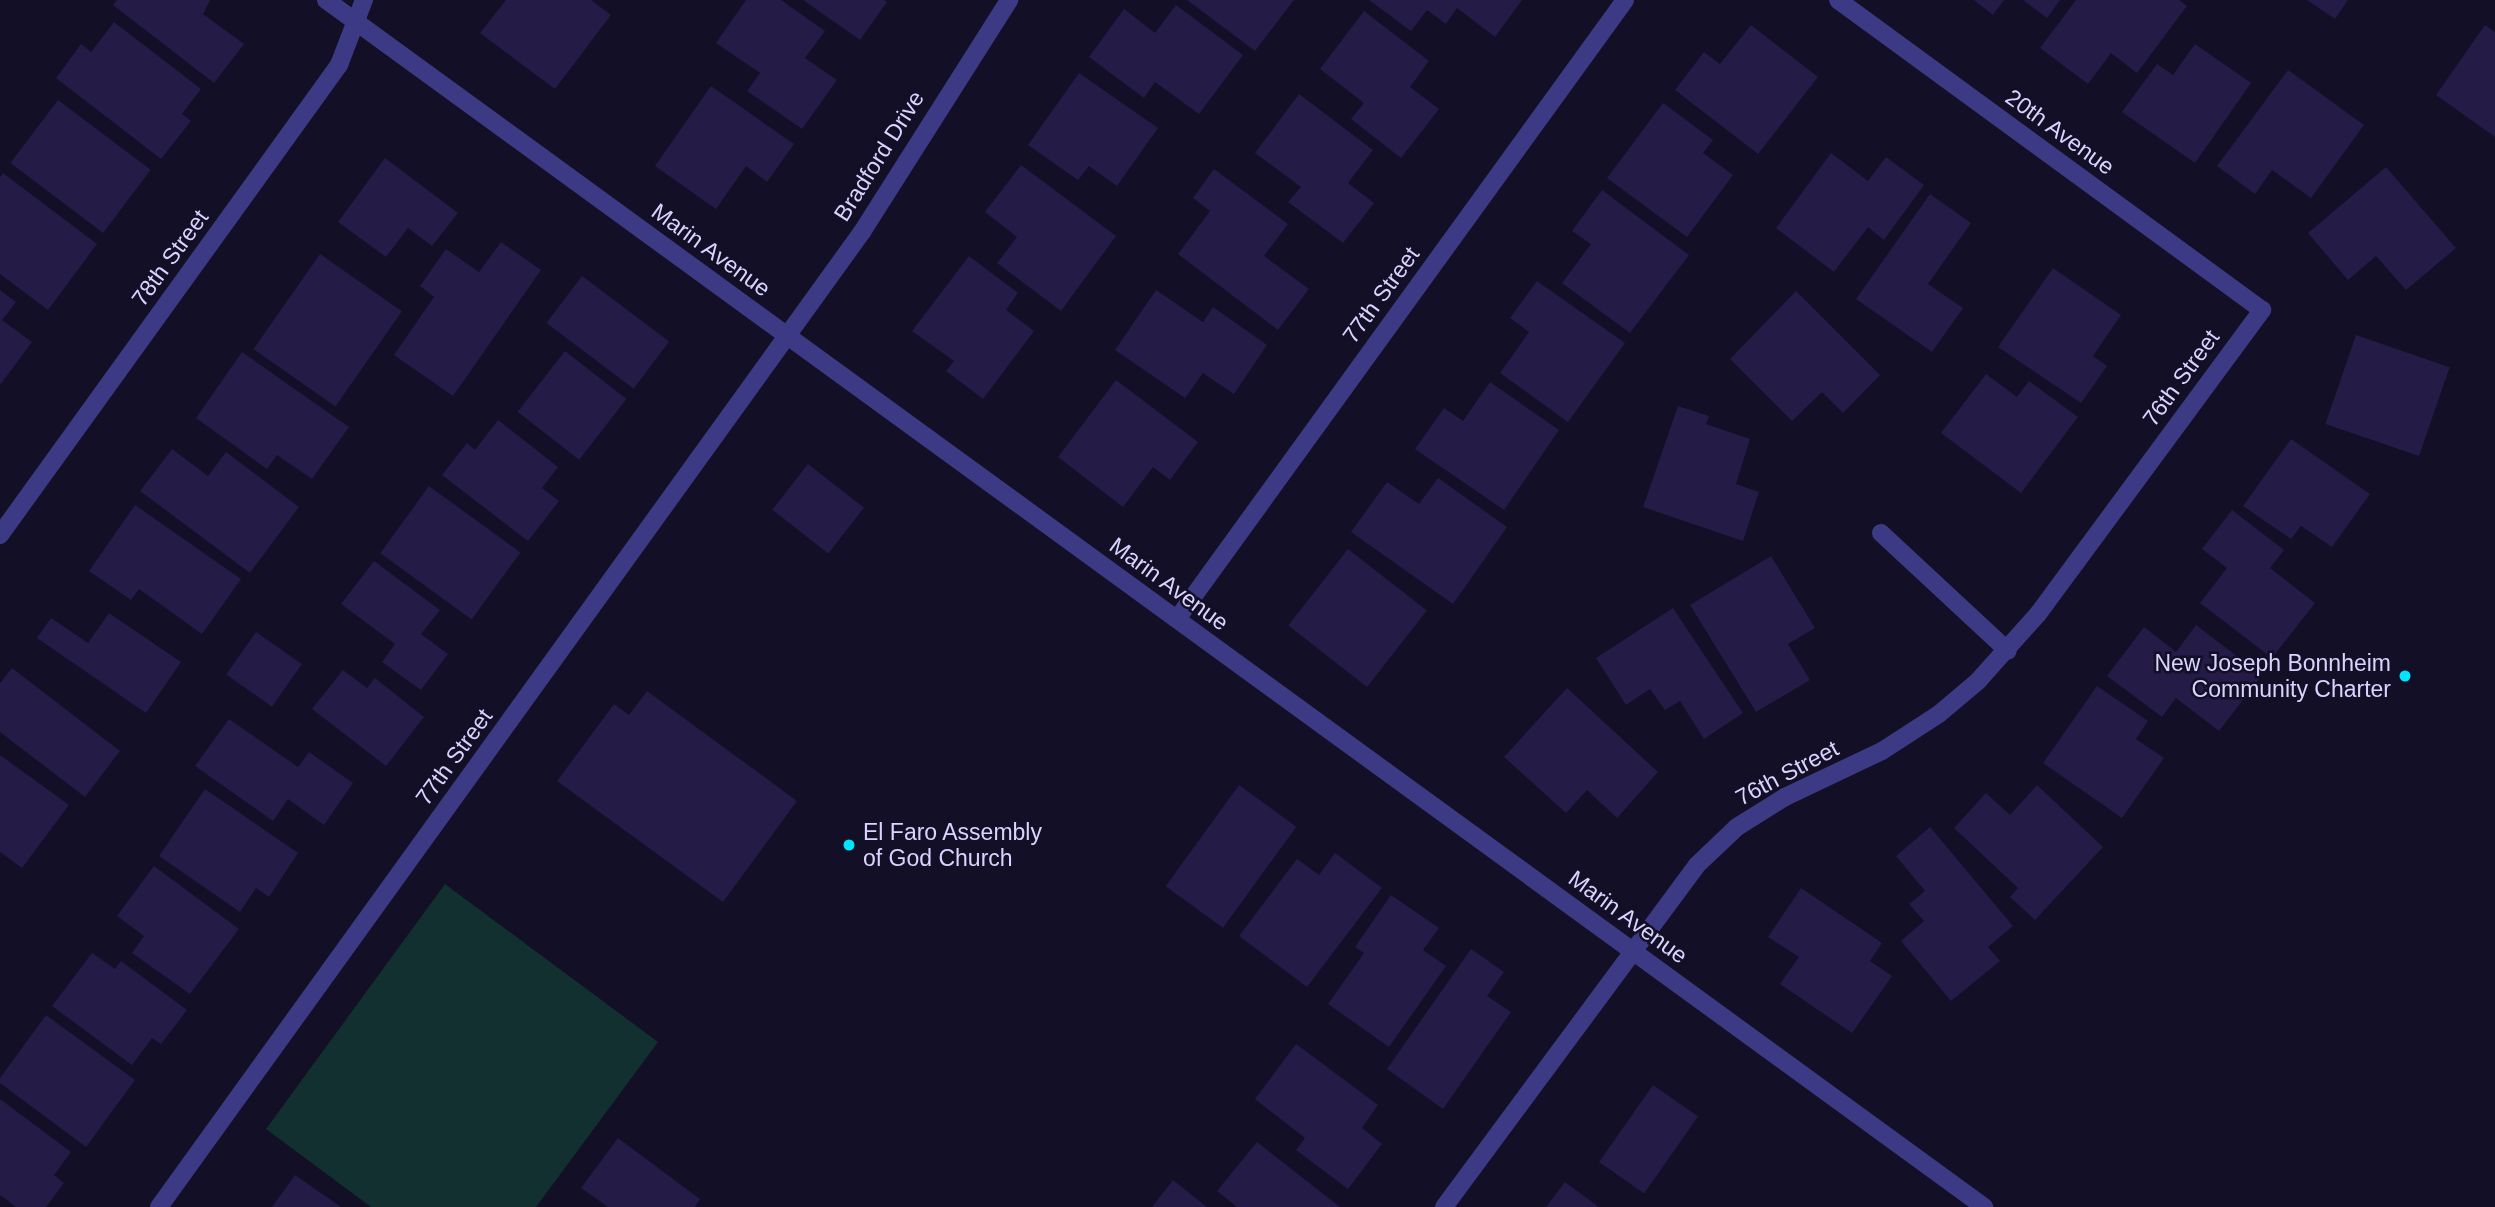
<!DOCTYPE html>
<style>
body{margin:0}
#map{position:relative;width:2495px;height:1207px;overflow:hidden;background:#130f26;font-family:Arial,sans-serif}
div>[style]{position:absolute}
.green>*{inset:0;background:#12302f}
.building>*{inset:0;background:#241b47;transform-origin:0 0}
.minor>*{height:18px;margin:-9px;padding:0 9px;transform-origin:9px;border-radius:9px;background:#3d3a85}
.dots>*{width:19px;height:19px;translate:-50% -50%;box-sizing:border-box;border:4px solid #130f26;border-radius:50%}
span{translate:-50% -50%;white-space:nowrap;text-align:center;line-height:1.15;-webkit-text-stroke:5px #130f26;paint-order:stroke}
.street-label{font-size:23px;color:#d9d4ff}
.poi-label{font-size:23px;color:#d9d4ff}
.right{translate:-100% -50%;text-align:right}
.left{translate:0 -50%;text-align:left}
</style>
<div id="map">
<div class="green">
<div style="clip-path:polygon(445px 884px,658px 1042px,536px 1207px,371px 1207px,266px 1129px)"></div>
</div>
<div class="building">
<div style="clip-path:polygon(117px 0,210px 0,203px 14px,244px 44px,214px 83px,113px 5px)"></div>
<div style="clip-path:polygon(506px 0,591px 0,611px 15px,555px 89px,480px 33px)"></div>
<div style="clip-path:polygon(746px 0,781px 0,825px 31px,805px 58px,837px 80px,802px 129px,747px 91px,760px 73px,716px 43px)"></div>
<div style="clip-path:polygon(803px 0,884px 0,887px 2px,860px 40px)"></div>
<div style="clip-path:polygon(1187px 0,1294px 0,1255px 51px)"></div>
<div style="clip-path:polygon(1369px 0,1522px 0,1495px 37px,1457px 8px,1446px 24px,1427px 10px,1411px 31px)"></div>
<div style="clip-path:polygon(1974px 0,2004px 0,1993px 15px)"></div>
<div style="clip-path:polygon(2023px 0,2060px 0,2047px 18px)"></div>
<div style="clip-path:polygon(2076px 0,2179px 0,2187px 6px,2137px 73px,2111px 53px,2088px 84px,2040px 48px)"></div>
<div style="clip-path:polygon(2307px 0,2348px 0,2335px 19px)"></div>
<div style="clip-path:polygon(1176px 5px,1243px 55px,1199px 114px,1155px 82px,1144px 98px,1089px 57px,1124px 9px,1155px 33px)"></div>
<div style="clip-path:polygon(1364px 11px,1429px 61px,1410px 87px,1439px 109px,1401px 158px,1351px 119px,1364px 103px,1320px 69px)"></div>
<div style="clip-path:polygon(114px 22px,201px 89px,182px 114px,191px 121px,161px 159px,56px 78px,81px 44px,91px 52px)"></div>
<div style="clip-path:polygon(1751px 25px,1818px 77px,1758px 154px,1675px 90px,1704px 52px,1720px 64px)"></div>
<div style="clip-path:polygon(2485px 25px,2495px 32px,2495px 137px,2436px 95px)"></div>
<div style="clip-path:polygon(2195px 44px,2251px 83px,2195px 163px,2122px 112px,2157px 64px,2173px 75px)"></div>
<div style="clip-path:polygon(2288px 70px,2364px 125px,2311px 198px,2272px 170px,2255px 194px,2217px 166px)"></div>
<div style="clip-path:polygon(1079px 73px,1158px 128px,1117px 186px,1089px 166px,1078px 180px,1028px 145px)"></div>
<div style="clip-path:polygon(711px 86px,794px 144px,767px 182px,746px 166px,716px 209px,655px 166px)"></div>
<div style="clip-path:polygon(1299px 94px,1373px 150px,1348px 183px,1374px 203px,1343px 243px,1288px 202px,1301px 187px,1255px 153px)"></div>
<div style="left:58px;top:100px;width:116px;height:79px;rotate:37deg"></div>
<div style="clip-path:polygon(1663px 103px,1713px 140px,1703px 153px,1733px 175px,1687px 237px,1607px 178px)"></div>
<div style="clip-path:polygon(1831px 153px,1868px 181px,1886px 157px,1924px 185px,1884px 240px,1868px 227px,1834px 272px,1776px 228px)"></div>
<div style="clip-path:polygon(385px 158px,458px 213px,432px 246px,408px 228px,386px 257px,338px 222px)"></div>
<div style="clip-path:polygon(1021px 165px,1116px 236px,1061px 311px,997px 263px,1017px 237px,985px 212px)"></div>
<div style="clip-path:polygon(2386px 167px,2456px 248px,2406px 290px,2376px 256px,2348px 280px,2308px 233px)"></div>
<div style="clip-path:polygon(1214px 169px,1288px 224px,1264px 256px,1309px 289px,1278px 330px,1178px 254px,1210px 211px,1193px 198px)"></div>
<div style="clip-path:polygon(3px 173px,97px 244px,48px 310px,0 274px,0 177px)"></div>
<div style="clip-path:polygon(1602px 190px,1689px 255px,1630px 333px,1562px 283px,1591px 244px,1572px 231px)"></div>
<div style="clip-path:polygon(1930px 194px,1971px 223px,1928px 284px,1963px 308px,1932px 352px,1856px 299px)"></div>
<div style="clip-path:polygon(501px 242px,541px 270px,453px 396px,394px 355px,434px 297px,420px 286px,446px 249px,479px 272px)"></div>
<div style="left:320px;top:254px;width:100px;height:116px;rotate:35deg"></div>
<div style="clip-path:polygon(969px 256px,1018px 293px,1006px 310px,1034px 331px,983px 399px,946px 371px,954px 361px,912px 331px)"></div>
<div style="clip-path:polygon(2053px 268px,2121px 315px,2093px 356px,2107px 366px,2081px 403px,1998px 347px)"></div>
<div style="left:582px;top:276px;width:109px;height:59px;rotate:37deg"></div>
<div style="clip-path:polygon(1537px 281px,1625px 343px,1568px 422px,1500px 373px,1529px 332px,1510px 318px)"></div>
<div style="clip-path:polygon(0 290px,16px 302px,2px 320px,32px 342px,0 385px)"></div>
<div style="clip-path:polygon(1156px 290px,1203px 322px,1213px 307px,1267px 345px,1234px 394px,1203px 373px,1185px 398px,1115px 350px)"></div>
<div style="clip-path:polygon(1796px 291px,1880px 375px,1843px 413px,1822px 392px,1792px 421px,1730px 359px)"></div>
<div style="left:2356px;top:335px;width:99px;height:94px;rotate:19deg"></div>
<div style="left:565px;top:351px;width:78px;height:77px;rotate:38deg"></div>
<div style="clip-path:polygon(242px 352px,349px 427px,312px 479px,277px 455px,267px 469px,196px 418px)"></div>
<div style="clip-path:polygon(1986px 374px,2017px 397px,2029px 381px,2078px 417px,2021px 493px,1941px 433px)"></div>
<div style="clip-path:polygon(1116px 380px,1198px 442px,1170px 480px,1153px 467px,1123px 507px,1058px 457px)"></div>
<div style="clip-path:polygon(1490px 382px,1559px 430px,1504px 510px,1415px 449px,1444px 408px,1463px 421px)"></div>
<div style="clip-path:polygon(1678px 406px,1709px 416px,1706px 424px,1750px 439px,1736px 484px,1759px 492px,1743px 541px,1643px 507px)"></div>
<div style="clip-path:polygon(498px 420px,558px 467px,542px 488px,559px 501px,528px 541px,442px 475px,467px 443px,475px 450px)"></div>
<div style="clip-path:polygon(2291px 439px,2370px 494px,2332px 547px,2301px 526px,2291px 539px,2243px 506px)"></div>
<div style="clip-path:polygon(172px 449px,208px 476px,226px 452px,299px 507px,250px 573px,140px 491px)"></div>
<div style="left:808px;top:464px;width:71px;height:58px;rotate:38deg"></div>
<div style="clip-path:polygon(1438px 478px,1507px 527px,1453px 604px,1351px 532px,1387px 482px,1419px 504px)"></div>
<div style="left:429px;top:486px;width:113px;height:83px;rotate:36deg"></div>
<div style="clip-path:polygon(135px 505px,241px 579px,202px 634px,139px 589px,131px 600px,89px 571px)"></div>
<div style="clip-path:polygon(2232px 510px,2284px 550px,2270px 568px,2315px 603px,2272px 658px,2200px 603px,2227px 568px,2202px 549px)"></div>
<div style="left:1348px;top:549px;width:100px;height:97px;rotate:38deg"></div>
<div style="clip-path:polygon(1771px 556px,1815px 628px,1788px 644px,1810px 680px,1756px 712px,1690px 605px)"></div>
<div style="clip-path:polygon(374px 561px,440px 610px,421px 634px,448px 654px,421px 690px,382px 662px,395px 644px,341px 604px)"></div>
<div style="clip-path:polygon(1673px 608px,1743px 713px,1704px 739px,1680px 701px,1665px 710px,1650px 689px,1626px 705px,1596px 658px)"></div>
<div style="clip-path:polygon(109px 613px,181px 662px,146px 713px,37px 638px,51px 618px,88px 643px)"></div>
<div style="clip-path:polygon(2196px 625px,2262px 675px,2219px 731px,2176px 698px,2162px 717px,2107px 676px,2144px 627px,2176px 652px)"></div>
<div style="left:256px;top:632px;width:56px;height:52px;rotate:35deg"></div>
<div style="clip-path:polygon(12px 668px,120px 751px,85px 797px,0 732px,0 683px)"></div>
<div style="clip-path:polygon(343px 670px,367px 688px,375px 678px,424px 717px,386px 766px,312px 709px)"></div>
<div style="clip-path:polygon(2097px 686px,2148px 721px,2136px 739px,2164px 758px,2122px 818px,2043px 763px)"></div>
<div style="clip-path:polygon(1567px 688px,1658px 772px,1617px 818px,1587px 790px,1566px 813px,1504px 757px)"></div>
<div style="clip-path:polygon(647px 691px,797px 801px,723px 902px,557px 781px,614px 704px,629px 715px)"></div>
<div style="clip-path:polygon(229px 719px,298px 767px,309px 752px,353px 783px,324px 825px,288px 799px,273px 821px,195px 766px)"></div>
<div style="clip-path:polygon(0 755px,69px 805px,22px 868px,0 852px)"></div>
<div style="left:1239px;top:785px;width:71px;height:125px;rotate:36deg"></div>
<div style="clip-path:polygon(2037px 785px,2103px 847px,2035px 920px,2010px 897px,2018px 888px,1954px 828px,1986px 793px,2010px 815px)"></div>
<div style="clip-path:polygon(205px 789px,298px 853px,269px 897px,256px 888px,240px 912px,159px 856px)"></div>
<div style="clip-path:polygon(1930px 827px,2013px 926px,1988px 947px,2000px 961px,1951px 1001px,1901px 941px,1924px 921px,1909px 904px,1925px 891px,1896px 856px)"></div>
<div style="clip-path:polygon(1335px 853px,1382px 888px,1307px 987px,1239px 936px,1297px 859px,1319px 875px)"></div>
<div style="clip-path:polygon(154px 866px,239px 929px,190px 994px,132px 953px,144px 936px,117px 916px)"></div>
<div style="clip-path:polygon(1801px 888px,1882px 943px,1870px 961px,1892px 976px,1852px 1033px,1780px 984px,1799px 957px,1768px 937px)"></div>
<div style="clip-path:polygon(1391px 895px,1439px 928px,1423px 950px,1446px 966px,1389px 1047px,1328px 1004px,1364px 953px,1355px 947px)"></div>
<div style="clip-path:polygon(1471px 949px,1504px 972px,1487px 996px,1511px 1012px,1443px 1109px,1387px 1069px)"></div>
<div style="clip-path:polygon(92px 953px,115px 969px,121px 961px,187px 1010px,161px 1044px,152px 1038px,132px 1065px,52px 1006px)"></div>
<div style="clip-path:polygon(46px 1015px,135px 1080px,86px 1147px,0 1083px,0 1078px)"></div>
<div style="clip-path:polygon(1296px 1044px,1378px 1105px,1362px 1128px,1382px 1144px,1348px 1189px,1296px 1150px,1305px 1138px,1255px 1099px)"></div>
<div style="left:1653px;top:1085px;width:55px;height:94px;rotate:35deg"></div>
<div style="clip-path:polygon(0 1099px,71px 1152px,54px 1175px,64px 1183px,46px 1207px,16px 1207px,0 1195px)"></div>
<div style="clip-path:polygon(618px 1138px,700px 1199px,695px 1207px,608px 1207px,581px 1188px)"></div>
<div style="clip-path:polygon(1257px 1142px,1340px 1207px,1237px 1207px,1217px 1191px)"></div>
<div style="clip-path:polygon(295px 1175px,341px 1207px,272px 1207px)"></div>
<div style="clip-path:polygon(1173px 1180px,1207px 1207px,1152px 1207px)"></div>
<div style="clip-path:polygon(1565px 1182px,1599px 1207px,1546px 1207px)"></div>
</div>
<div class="minor">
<div style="left:326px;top:0;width:2051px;rotate:36.05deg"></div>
<div style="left:1881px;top:533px;width:173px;rotate:42.9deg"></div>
<div style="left:0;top:535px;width:580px;rotate:-54.2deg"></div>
<div style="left:339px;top:65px;width:70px;rotate:-69deg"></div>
<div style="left:1177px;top:619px;width:764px;rotate:-54.1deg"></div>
<div style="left:159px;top:1207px;width:1202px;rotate:-54.21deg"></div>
<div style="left:862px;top:232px;width:275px;rotate:-57.6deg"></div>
<div style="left:1444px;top:1207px;width:425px;rotate:-53.5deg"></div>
<div style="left:1697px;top:865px;width:55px;rotate:-43.5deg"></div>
<div style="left:1737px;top:827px;width:57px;rotate:-32deg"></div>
<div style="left:1785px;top:797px;width:107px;rotate:-25.4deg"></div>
<div style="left:1882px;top:751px;width:68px;rotate:-33deg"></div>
<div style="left:1939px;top:714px;width:51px;rotate:-40.2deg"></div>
<div style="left:1978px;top:681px;width:90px;rotate:-48.2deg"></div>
<div style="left:2038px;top:614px;width:378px;rotate:-53.6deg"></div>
<div style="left:2262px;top:310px;width:525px;rotate:-143.83deg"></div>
</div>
<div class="dots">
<div style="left:2405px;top:676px;background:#00e5ff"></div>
<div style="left:849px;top:845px;background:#00e5ff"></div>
</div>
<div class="street-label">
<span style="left:2060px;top:132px;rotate:36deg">20th Avenue</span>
<span style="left:879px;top:156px;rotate:-58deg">Bradford Drive</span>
<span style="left:711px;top:250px;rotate:36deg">Marin Avenue</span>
<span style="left:170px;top:258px;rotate:-54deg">78th Street</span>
<span style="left:1381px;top:295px;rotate:-54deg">77th Street</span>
<span style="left:2181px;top:378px;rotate:-54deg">76th Street</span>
<span style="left:1169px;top:584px;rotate:36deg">Marin Avenue</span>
<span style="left:454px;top:757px;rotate:-54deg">77th Street</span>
<span style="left:1787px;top:773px;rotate:-28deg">76th Street</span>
<span style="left:1628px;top:917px;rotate:36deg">Marin Avenue</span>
</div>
<div class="poi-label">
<span class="right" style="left:2391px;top:676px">New Joseph Bonnheim<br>Community Charter</span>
<span class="left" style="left:863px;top:845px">El Faro Assembly<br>of God Church</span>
</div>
</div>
